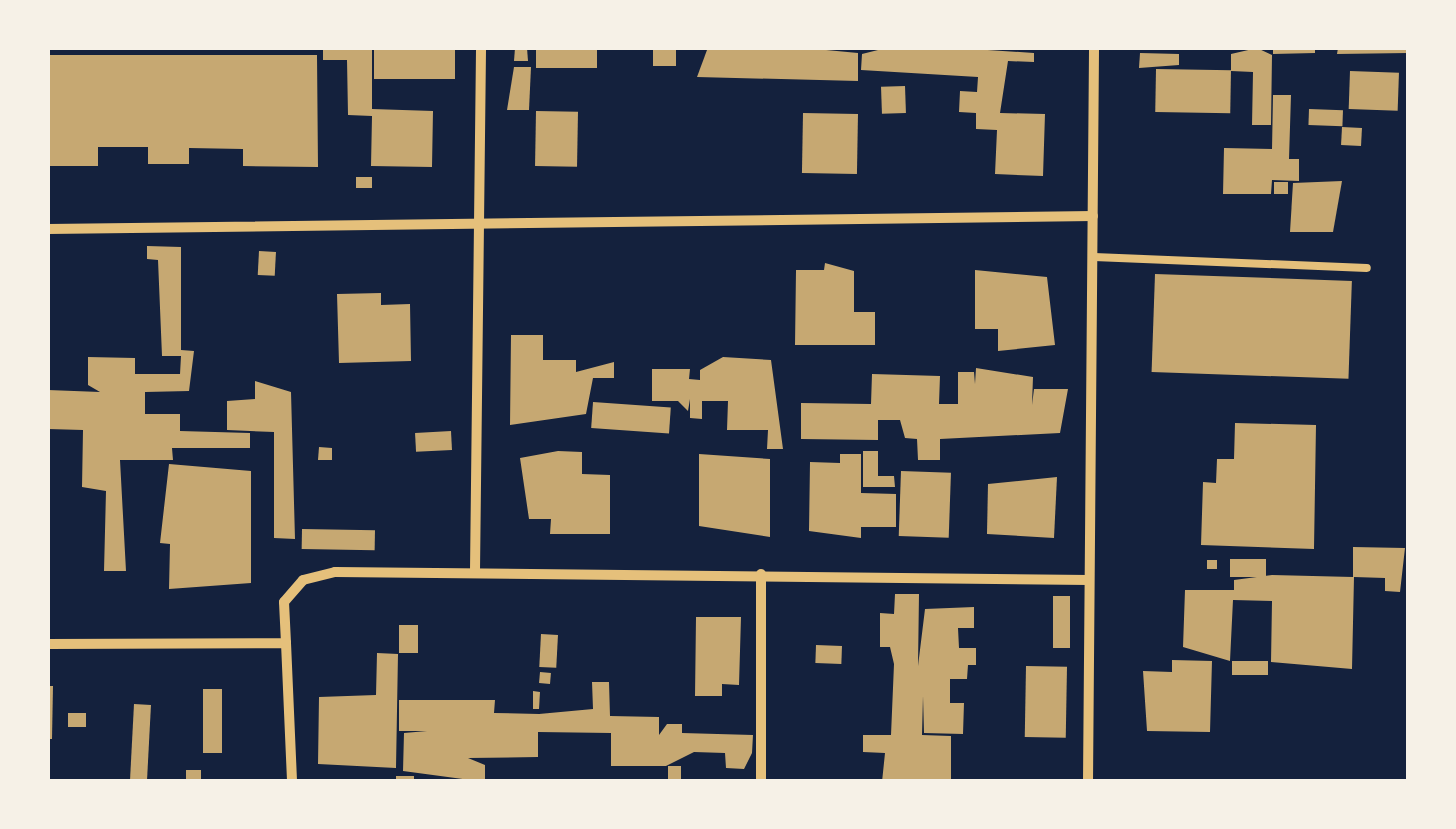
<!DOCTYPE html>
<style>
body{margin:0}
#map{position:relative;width:1456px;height:829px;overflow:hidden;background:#14213d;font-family:"Roboto Serif",serif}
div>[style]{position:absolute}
.building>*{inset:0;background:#c6a872;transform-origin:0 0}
.service>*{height:8px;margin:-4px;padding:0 4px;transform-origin:4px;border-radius:4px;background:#e5c07b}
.minor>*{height:10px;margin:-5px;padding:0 5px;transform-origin:5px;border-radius:5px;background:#e5c07b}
span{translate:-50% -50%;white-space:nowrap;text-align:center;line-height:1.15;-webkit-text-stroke:10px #f6f1e7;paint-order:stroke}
.frame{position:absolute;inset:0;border:50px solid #f6f1e7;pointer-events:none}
</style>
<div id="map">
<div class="building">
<div style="clip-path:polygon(323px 48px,372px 48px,372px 109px,433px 111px,432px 167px,371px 166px,372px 116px,348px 115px,347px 60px,323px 60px)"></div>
<div style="left:374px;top:48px;width:81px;height:31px"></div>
<div style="clip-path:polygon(515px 48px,527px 48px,528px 61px,514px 61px)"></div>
<div style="left:536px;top:48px;width:61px;height:20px"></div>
<div style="left:653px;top:48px;width:23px;height:18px"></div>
<div style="clip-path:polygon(805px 48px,858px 53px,858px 81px,697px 77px,707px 50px)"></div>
<div style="clip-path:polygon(957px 48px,1034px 53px,1034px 62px,1008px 61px,1000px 113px,1045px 114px,1043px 176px,995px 174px,997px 130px,976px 129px,976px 113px,959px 112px,960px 91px,977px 92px,978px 77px,861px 70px,862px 54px,882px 49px)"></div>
<div style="clip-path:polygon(1257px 48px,1272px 55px,1271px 125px,1252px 125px,1253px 72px,1231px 71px,1231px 54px)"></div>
<div style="clip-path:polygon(1273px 48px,1315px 48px,1315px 53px,1273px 54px)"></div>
<div style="clip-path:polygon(1338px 48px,1408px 48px,1408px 53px,1337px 54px)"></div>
<div style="clip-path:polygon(1140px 53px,1179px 54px,1179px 65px,1139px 68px)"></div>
<div style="clip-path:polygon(48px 55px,317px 55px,318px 167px,243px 166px,243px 149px,189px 148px,189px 164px,148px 164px,148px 147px,98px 147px,98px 166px,48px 166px)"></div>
<div style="clip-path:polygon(514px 67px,531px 67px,529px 110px,507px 110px)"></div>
<div style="left:1156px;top:69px;width:75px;height:43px;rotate:1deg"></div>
<div style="left:1350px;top:71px;width:49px;height:38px;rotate:2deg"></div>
<div style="left:905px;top:86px;width:27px;height:24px;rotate:88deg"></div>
<div style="clip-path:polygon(1273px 95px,1291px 95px,1289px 159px,1299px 159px,1299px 181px,1272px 180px,1271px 194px,1223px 194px,1224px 148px,1272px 149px)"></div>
<div style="left:1309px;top:109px;width:34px;height:16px;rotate:2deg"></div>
<div style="left:536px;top:111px;width:42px;height:55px;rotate:1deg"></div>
<div style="left:803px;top:113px;width:55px;height:60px;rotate:1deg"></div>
<div style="left:1342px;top:127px;width:20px;height:18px;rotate:3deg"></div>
<div style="left:356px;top:177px;width:16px;height:11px"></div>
<div style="clip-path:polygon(1342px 181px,1333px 232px,1290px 232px,1293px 183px)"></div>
<div style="left:1274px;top:182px;width:14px;height:12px"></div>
<div style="clip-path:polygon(147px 246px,181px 247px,181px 350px,194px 351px,189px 391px,145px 392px,145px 414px,180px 414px,180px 431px,250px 433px,250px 448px,172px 448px,173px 460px,120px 460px,126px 571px,104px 571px,106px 491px,82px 487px,83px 430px,48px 429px,48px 390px,100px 392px,88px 385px,88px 357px,135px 358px,135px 374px,180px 374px,181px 356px,162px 356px,158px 260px,147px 259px)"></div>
<div style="left:259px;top:251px;width:17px;height:24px;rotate:3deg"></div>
<div style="clip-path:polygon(825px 263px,854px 271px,854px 312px,875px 312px,875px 345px,795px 345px,796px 270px,824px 270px)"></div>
<div style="clip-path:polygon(975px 270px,1047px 277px,1055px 345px,998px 351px,998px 329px,975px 329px)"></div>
<div style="left:1155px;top:274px;width:197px;height:98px;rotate:2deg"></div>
<div style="clip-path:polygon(381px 293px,381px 305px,410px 304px,411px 361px,339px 363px,337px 294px)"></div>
<div style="clip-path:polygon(511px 335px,543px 335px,543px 360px,576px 360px,576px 372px,614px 362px,614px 378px,593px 378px,586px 414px,510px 425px)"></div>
<div style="clip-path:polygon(723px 357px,771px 360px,783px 449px,767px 449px,768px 430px,727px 430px,728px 401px,702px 401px,702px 419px,690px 418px,690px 399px,688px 411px,678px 401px,652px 401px,652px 369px,690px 369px,689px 379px,700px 380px,700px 370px)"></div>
<div style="clip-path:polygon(976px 368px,1033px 377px,1032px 405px,1034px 389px,1068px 389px,1060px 433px,940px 439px,940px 460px,918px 460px,917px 439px,905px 438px,900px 420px,878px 420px,878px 440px,801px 439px,801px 403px,871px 404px,872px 374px,940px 376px,939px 404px,958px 404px,958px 372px,974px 372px,975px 384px)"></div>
<div style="clip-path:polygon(255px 381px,291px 392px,295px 539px,274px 538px,274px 432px,227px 430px,227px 401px,255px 399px)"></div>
<div style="left:593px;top:402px;width:78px;height:26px;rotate:4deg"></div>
<div style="clip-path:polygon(1235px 423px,1316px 425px,1314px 549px,1201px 545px,1203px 482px,1216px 483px,1217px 459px,1234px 459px)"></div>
<div style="left:451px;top:431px;width:19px;height:36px;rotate:87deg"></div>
<div style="clip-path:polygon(319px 447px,332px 448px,332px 460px,318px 460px)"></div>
<div style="clip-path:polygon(558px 451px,582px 452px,582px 474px,610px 475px,610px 534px,550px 534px,551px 519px,529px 519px,520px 458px)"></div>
<div style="clip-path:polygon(863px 451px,878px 451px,878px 476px,894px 476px,895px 487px,863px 487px)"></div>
<div style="clip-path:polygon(699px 454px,770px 459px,770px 537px,699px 526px)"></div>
<div style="clip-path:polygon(840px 454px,861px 454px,861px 493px,896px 494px,896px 527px,861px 527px,861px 538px,809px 531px,810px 462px,840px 463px)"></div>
<div style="clip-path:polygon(169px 464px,251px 471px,251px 583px,169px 589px,170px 544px,160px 543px)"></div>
<div style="left:901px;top:471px;width:50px;height:65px;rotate:2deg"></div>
<div style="clip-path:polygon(1057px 477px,1054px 538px,987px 534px,988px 484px)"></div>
<div style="left:302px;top:529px;width:73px;height:20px;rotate:1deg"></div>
<div style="clip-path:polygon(1353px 547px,1405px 548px,1400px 592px,1385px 591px,1385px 578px,1354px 577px,1352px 669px,1271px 662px,1272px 601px,1233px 600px,1230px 661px,1183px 647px,1185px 590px,1234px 590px,1234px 580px,1272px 575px,1353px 577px)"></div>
<div style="left:1230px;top:559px;width:36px;height:18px"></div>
<div style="left:1207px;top:560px;width:10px;height:9px"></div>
<div style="clip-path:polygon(895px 594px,919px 594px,918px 666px,925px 609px,974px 607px,974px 628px,958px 628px,959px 648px,976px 648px,976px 665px,968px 665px,967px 679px,950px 679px,950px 703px,964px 703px,963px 734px,924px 733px,923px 696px,922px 735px,951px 736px,951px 782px,882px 782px,885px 753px,863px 752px,863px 735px,891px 735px,894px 664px,890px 647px,880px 647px,880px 613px,894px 614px)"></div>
<div style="left:1053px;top:596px;width:17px;height:52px"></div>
<div style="clip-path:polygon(696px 617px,741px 617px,739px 685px,722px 684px,722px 696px,695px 696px)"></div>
<div style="left:399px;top:625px;width:19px;height:28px"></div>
<div style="left:541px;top:634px;width:17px;height:33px;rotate:3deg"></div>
<div style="left:816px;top:645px;width:26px;height:18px;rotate:2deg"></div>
<div style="clip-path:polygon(377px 653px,398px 654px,396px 768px,318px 764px,319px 697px,376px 695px)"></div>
<div style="clip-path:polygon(1172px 660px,1212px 661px,1210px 732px,1147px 731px,1143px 671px,1172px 672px)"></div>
<div style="left:1232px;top:661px;width:36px;height:14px"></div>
<div style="left:1026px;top:666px;width:41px;height:71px;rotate:1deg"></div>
<div style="left:540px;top:672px;width:11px;height:11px;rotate:5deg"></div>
<div style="clip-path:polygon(592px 682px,609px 682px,610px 716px,659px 717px,659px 735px,667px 724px,682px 724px,682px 733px,753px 735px,752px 753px,744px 769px,726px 768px,725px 753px,694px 752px,666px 766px,611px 766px,611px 733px,538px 732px,538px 757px,468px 758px,485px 765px,485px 782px,403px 771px,404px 733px,427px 731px,399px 731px,399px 700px,495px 700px,494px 713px,539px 714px,593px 709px)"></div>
<div style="clip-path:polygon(48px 686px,53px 686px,52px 739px,48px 739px)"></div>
<div style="left:203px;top:689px;width:19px;height:64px"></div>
<div style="clip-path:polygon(533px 691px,540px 692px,539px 709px,533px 709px)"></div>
<div style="left:134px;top:704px;width:17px;height:75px;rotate:3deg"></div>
<div style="left:68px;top:713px;width:18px;height:14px"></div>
<div style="left:668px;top:766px;width:13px;height:16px"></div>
<div style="left:186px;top:770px;width:15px;height:12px"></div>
<div style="left:396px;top:776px;width:18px;height:6px"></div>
</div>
<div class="service">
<div style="left:1094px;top:257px;width:273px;rotate:2.3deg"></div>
</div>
<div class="minor">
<div style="left:48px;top:229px;width:1045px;rotate:-0.71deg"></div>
<div style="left:475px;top:571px;width:523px;rotate:-89.34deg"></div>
<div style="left:761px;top:574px;width:208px;rotate:90deg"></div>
<div style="left:286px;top:643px;width:139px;rotate:87.5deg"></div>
<div style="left:48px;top:644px;width:238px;rotate:-0.2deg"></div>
<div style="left:286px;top:643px;width:41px;rotate:-92.8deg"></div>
<div style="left:284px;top:602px;width:29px;rotate:-49deg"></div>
<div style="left:303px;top:580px;width:33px;rotate:-14deg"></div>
<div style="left:335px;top:572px;width:754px;rotate:0.61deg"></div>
<div style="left:1088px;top:782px;width:734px;rotate:-89.53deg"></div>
</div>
<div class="frame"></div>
</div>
